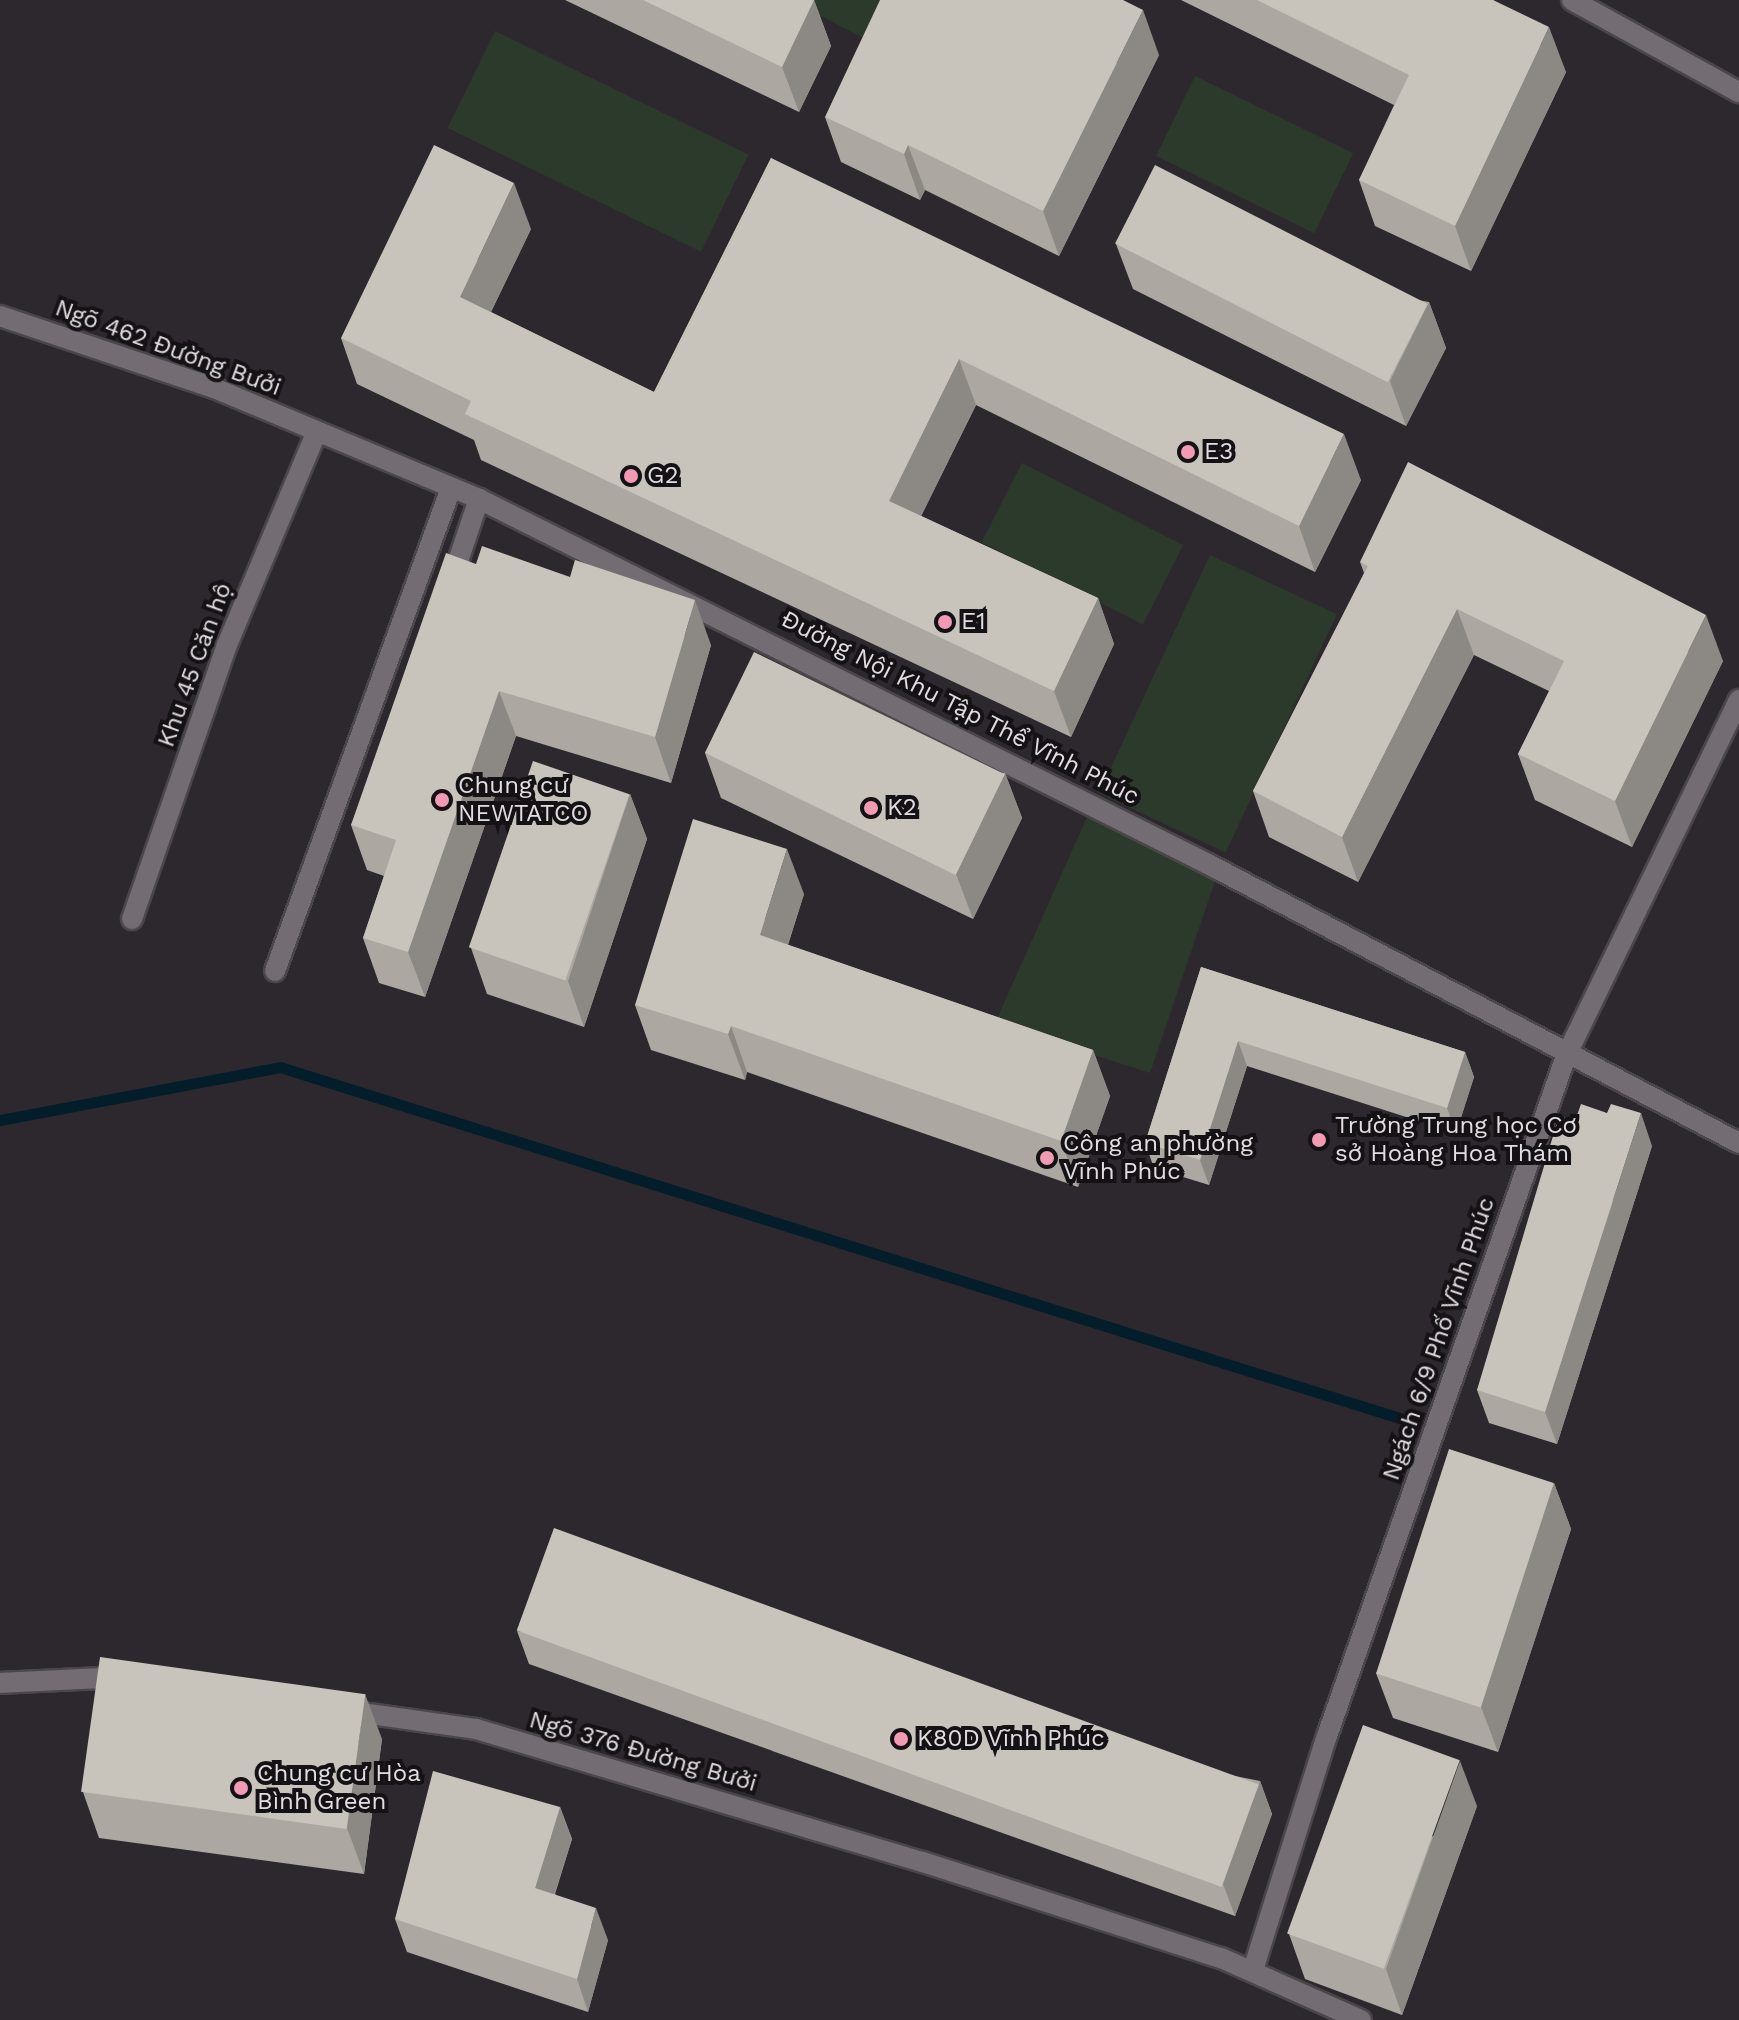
<!DOCTYPE html>
<meta charset="utf-8">
<style>
body{margin:0}
#map{position:relative;width:1739px;height:2020px;overflow:hidden;background:#2d282d;font-family:"Work Sans",sans-serif}
div>[style]{position:absolute}
.green>*{inset:0;background:#2c3a2c;transform-origin:0 0}
.stream>*{height:11px;margin:-5.5px;padding:0 5.5px;transform-origin:5.5px;border-radius:5.5px;background:#031e2a}
.roads{filter:drop-shadow(2px 0 #4b464a) drop-shadow(-2px 0 #4b464a) drop-shadow(0 2px #4b464a) drop-shadow(0 -2px #4b464a)}
.minor>*{height:20px;margin:-10px;padding:0 10px;transform-origin:10px;border-radius:10px;background:#736c72}
.wall>*{inset:0;background:#aca8a1}
.shaded-wall>*{inset:0;background:#8c8883}
.building>*{inset:0;background:#c8c3bb;transform-origin:0 0}
.dots>*{width:22px;height:22px;translate:-50% -50%;box-sizing:border-box;border:4px solid #141214;border-radius:50%}
span{translate:-50% -50%;white-space:nowrap;text-align:center;line-height:1.15;-webkit-text-stroke:8px #141214;paint-order:stroke}
.street-label{font-size:24px;color:#e1dde0}
.poi-label{font-size:24px;color:#e1dde0}
.left{translate:0 -50%;text-align:left}
</style>
<div id="map">
<div class="green">
<div style="clip-path:polygon(790px 0,908px 0,883px 48px)"></div>
<div style="left:495px;top:31px;width:282px;height:108px;rotate:26deg"></div>
<div style="left:1195px;top:76px;width:176px;height:89px;rotate:26deg"></div>
<div style="left:1022px;top:463px;width:181px;height:89px;rotate:27deg"></div>
<div style="left:1210px;top:555px;width:140px;height:263px;rotate:25deg"></div>
<div style="clip-path:polygon(1088px 815px,1215px 881px,1150px 1073px,995px 1023px)"></div>
</div>
<div class="stream">
<div style="left:0;top:1120px;width:285px;rotate:-10.7deg"></div>
<div style="left:280px;top:1067px;width:1186px;rotate:17.41deg"></div>
</div>
<div class="roads">
<div class="minor">
<div style="left:1572px;top:0;width:191px;rotate:28.9deg"></div>
<div style="left:0;top:316px;width:226px;rotate:18.6deg"></div>
<div style="left:214px;top:388px;width:287px;rotate:22.7deg"></div>
<div style="left:479px;top:499px;width:818px;rotate:26.6deg"></div>
<div style="left:1210px;top:865px;width:598px;rotate:27.72deg"></div>
<div style="left:451px;top:582px;width:88px;rotate:-71.4deg"></div>
<div style="left:132px;top:919px;width:290px;rotate:-70.9deg"></div>
<div style="left:227px;top:645px;width:230px;rotate:-67.2deg"></div>
<div style="left:275px;top:971px;width:514px;rotate:-69.98deg"></div>
<div style="left:0;top:1683px;width:123px;rotate:-2.8deg"></div>
<div style="left:349px;top:1711px;width:128px;rotate:8.1deg"></div>
<div style="left:476px;top:1729px;width:466px;rotate:16.6deg"></div>
<div style="left:923px;top:1862px;width:313px;rotate:17.9deg"></div>
<div style="left:1221px;top:1958px;width:153px;rotate:23.9deg"></div>
<div style="left:1253px;top:1970px;width:245px;rotate:-72.5deg"></div>
<div style="left:1327px;top:1736px;width:721px;rotate:-70.63deg"></div>
<div style="left:1566px;top:1056px;width:396px;rotate:-64.1deg"></div>
</div>
</div>
<div class="wall">
<div style="clip-path:polygon(565px 0,814px 0,831px 46px,799px 112px)"></div>
<div style="clip-path:polygon(1181px 0,1493px 0,1566px 72px,1471px 271px,1375px 226px,1359px 180px,1394px 105px)"></div>
<div style="clip-path:polygon(1159px 55px,1059px 256px,925px 190px,920px 200px,841px 162px,825px 117px)"></div>
<div style="clip-path:polygon(771px 158px,1361px 480px,1315px 572px,976px 405px,921px 516px,1098px 598px,1114px 644px,1071px 737px,481px 460px,474px 440px,357px 384px,341px 338px,531px 229px,491px 312px,654px 392px)"></div>
<div style="clip-path:polygon(1116px 244px,1429px 302px,1446px 348px,1406px 426px,1133px 289px)"></div>
<div style="clip-path:polygon(1360px 562px,1723px 661px,1632px 847px,1535px 800px,1518px 754px,1549px 691px,1474px 655px,1358px 882px,1269px 837px,1253px 791px,1364px 573px)"></div>
<div style="clip-path:polygon(476px 564px,711px 645px,671px 783px,516px 736px,425px 997px,379px 983px,363px 938px,384px 876px,367px 870px,351px 825px)"></div>
<div style="clip-path:polygon(705px 753px,1005px 773px,1022px 818px,973px 919px,721px 798px)"></div>
<div style="clip-path:polygon(630px 794px,647px 839px,584px 1027px,487px 994px,471px 948px)"></div>
<div style="clip-path:polygon(804px 894px,788px 945px,1093px 1050px,1110px 1096px,1078px 1187px,747px 1072px,745px 1080px,651px 1050px,635px 1005px)"></div>
<div style="clip-path:polygon(1201px 967px,1465px 1052px,1474px 1077px,1456px 1133px,1247px 1066px,1209px 1185px,1154px 1168px,1145px 1143px)"></div>
<div style="clip-path:polygon(1652px 1146px,1557px 1444px,1489px 1423px,1477px 1390px)"></div>
<div style="clip-path:polygon(1554px 1483px,1571px 1529px,1498px 1752px,1393px 1718px,1376px 1673px)"></div>
<div style="clip-path:polygon(517px 1631px,1260px 1781px,1272px 1814px,1235px 1916px,529px 1664px)"></div>
<div style="clip-path:polygon(382px 1739px,364px 1874px,99px 1838px,83px 1792px)"></div>
<div style="clip-path:polygon(1477px 1806px,1402px 2015px,1305px 1979px,1289px 1934px)"></div>
<div style="clip-path:polygon(560px 1807px,572px 1839px,555px 1894px,608px 1940px,588px 2012px,407px 1952px,395px 1919px)"></div>
</div>
<div class="shaded-wall">
<div style="clip-path:polygon(814px 0,831px 46px,799px 112px,782px 67px)"></div>
<div style="clip-path:polygon(1143px 10px,1159px 55px,1059px 256px,1043px 211px)"></div>
<div style="clip-path:polygon(1549px 27px,1566px 72px,1471px 271px,1455px 226px)"></div>
<div style="clip-path:polygon(908px 145px,925px 190px,920px 200px,904px 154px)"></div>
<div style="clip-path:polygon(514px 183px,531px 229px,476px 343px,460px 297px)"></div>
<div style="clip-path:polygon(1429px 302px,1446px 348px,1406px 426px,1390px 381px)"></div>
<div style="clip-path:polygon(959px 359px,976px 405px,906px 547px,889px 501px)"></div>
<div style="clip-path:polygon(1344px 434px,1361px 480px,1315px 572px,1299px 526px)"></div>
<div style="clip-path:polygon(1098px 598px,1114px 644px,1071px 737px,1054px 691px)"></div>
<div style="clip-path:polygon(695px 600px,711px 645px,671px 783px,655px 737px)"></div>
<div style="clip-path:polygon(1457px 609px,1474px 655px,1358px 882px,1342px 837px)"></div>
<div style="clip-path:polygon(1706px 615px,1723px 661px,1632px 847px,1615px 801px)"></div>
<div style="clip-path:polygon(499px 691px,516px 736px,425px 997px,408px 952px)"></div>
<div style="clip-path:polygon(1005px 773px,1022px 818px,973px 919px,956px 874px)"></div>
<div style="clip-path:polygon(630px 794px,647px 839px,584px 1027px,568px 981px)"></div>
<div style="clip-path:polygon(787px 849px,804px 894px,776px 981px,760px 935px)"></div>
<div style="clip-path:polygon(731px 1026px,747px 1072px,745px 1080px,728px 1034px)"></div>
<div style="clip-path:polygon(1238px 1041px,1247px 1066px,1209px 1185px,1200px 1160px)"></div>
<div style="clip-path:polygon(1093px 1050px,1110px 1096px,1078px 1187px,1061px 1141px)"></div>
<div style="clip-path:polygon(1465px 1052px,1474px 1077px,1456px 1133px,1447px 1108px)"></div>
<div style="clip-path:polygon(1641px 1113px,1652px 1146px,1557px 1444px,1545px 1412px)"></div>
<div style="clip-path:polygon(1554px 1483px,1571px 1529px,1498px 1752px,1481px 1707px)"></div>
<div style="clip-path:polygon(365px 1694px,382px 1739px,364px 1874px,347px 1828px)"></div>
<div style="clip-path:polygon(1460px 1761px,1477px 1806px,1402px 2015px,1386px 1969px)"></div>
<div style="clip-path:polygon(1260px 1781px,1272px 1814px,1235px 1916px,1223px 1884px)"></div>
<div style="clip-path:polygon(560px 1807px,572px 1839px,546px 1920px,535px 1888px)"></div>
<div style="clip-path:polygon(596px 1908px,608px 1940px,588px 2012px,577px 1979px)"></div>
</div>
<div class="building">
<div style="clip-path:polygon(643px 0,814px 0,782px 67px)"></div>
<div style="clip-path:polygon(880px 0,1123px 0,1143px 10px,1043px 211px,908px 145px,904px 154px,825px 117px)"></div>
<div style="clip-path:polygon(1257px 0,1493px 0,1549px 27px,1455px 226px,1359px 180px,1409px 75px)"></div>
<div style="clip-path:polygon(434px 145px,514px 183px,460px 297px,654px 392px,771px 158px,1344px 434px,1299px 526px,959px 359px,889px 501px,1098px 598px,1054px 691px,465px 414px,471px 401px,341px 338px)"></div>
<div style="left:1155px;top:165px;width:306px;height:88px;rotate:27deg"></div>
<div style="clip-path:polygon(1408px 462px,1706px 615px,1615px 801px,1518px 754px,1564px 661px,1457px 609px,1342px 837px,1253px 791px,1368px 566px,1360px 562px)"></div>
<div style="clip-path:polygon(482px 546px,570px 577px,575px 560px,695px 600px,655px 737px,499px 691px,408px 952px,363px 938px,396px 840px,351px 825px,446px 553px,476px 564px)"></div>
<div style="left:754px;top:652px;width:279px;height:112px;rotate:26deg"></div>
<div style="left:533px;top:761px;width:102px;height:197px;rotate:19deg"></div>
<div style="clip-path:polygon(693px 819px,787px 849px,760px 935px,1093px 1050px,1061px 1141px,731px 1026px,728px 1034px,635px 1005px)"></div>
<div style="clip-path:polygon(1201px 967px,1465px 1052px,1447px 1108px,1238px 1041px,1200px 1160px,1145px 1143px)"></div>
<div style="clip-path:polygon(1581px 1104px,1607px 1113px,1611px 1104px,1641px 1113px,1545px 1412px,1477px 1390px,1559px 1116px,1575px 1121px)"></div>
<div style="left:1449px;top:1449px;width:110px;height:236px;rotate:18deg"></div>
<div style="left:554px;top:1528px;width:750px;height:109px;rotate:20deg"></div>
<div style="left:100px;top:1657px;width:268px;height:136px;rotate:8deg"></div>
<div style="left:1363px;top:1725px;width:103px;height:222px;rotate:20deg"></div>
<div style="clip-path:polygon(433px 1771px,560px 1807px,535px 1888px,596px 1908px,577px 1979px,395px 1919px)"></div>
</div>
<div class="dots">
<div style="left:1188px;top:452px;background:#f19ab4"></div>
<div style="left:631px;top:476px;background:#f19ab4"></div>
<div style="left:945px;top:622px;background:#f19ab4"></div>
<div style="left:442px;top:800px;background:#f19ab4"></div>
<div style="left:871px;top:808px;background:#f19ab4"></div>
<div style="left:1319px;top:1140px;background:#f19ab4"></div>
<div style="left:1047px;top:1158px;background:#f19ab4"></div>
<div style="left:901px;top:1739px;background:#f19ab4"></div>
<div style="left:241px;top:1788px;background:#f19ab4"></div>
</div>
<div class="street-label">
<span style="left:168px;top:348px;rotate:20deg">Ngõ 462 Đường Bưởi</span>
<span style="left:195px;top:665px;rotate:-70deg">Khu 45 Căn hộ</span>
<span style="left:960px;top:708px;rotate:27deg">Đường Nội Khu Tập Thể Vĩnh Phúc</span>
<span style="left:1439px;top:1339px;rotate:-71deg">Ngách 6/9 Phố Vĩnh Phúc</span>
<span style="left:643px;top:1752px;rotate:16deg">Ngõ 376 Đường Bưởi</span>
</div>
<div class="poi-label">
<span class="left" style="left:1204px;top:452px">E3</span>
<span class="left" style="left:647px;top:476px">G2</span>
<span class="left" style="left:961px;top:622px">E1</span>
<span class="left" style="left:458px;top:800px">Chung cư<br>NEWTATCO</span>
<span class="left" style="left:887px;top:808px">K2</span>
<span class="left" style="left:1335px;top:1140px">Trường Trung học Cơ<br>sở Hoàng Hoa Thám</span>
<span class="left" style="left:1063px;top:1158px">Công an phường<br>Vĩnh Phúc</span>
<span class="left" style="left:917px;top:1739px">K80D Vĩnh Phúc</span>
<span class="left" style="left:257px;top:1788px">Chung cư Hòa<br>Bình Green</span>
</div>
</div>
